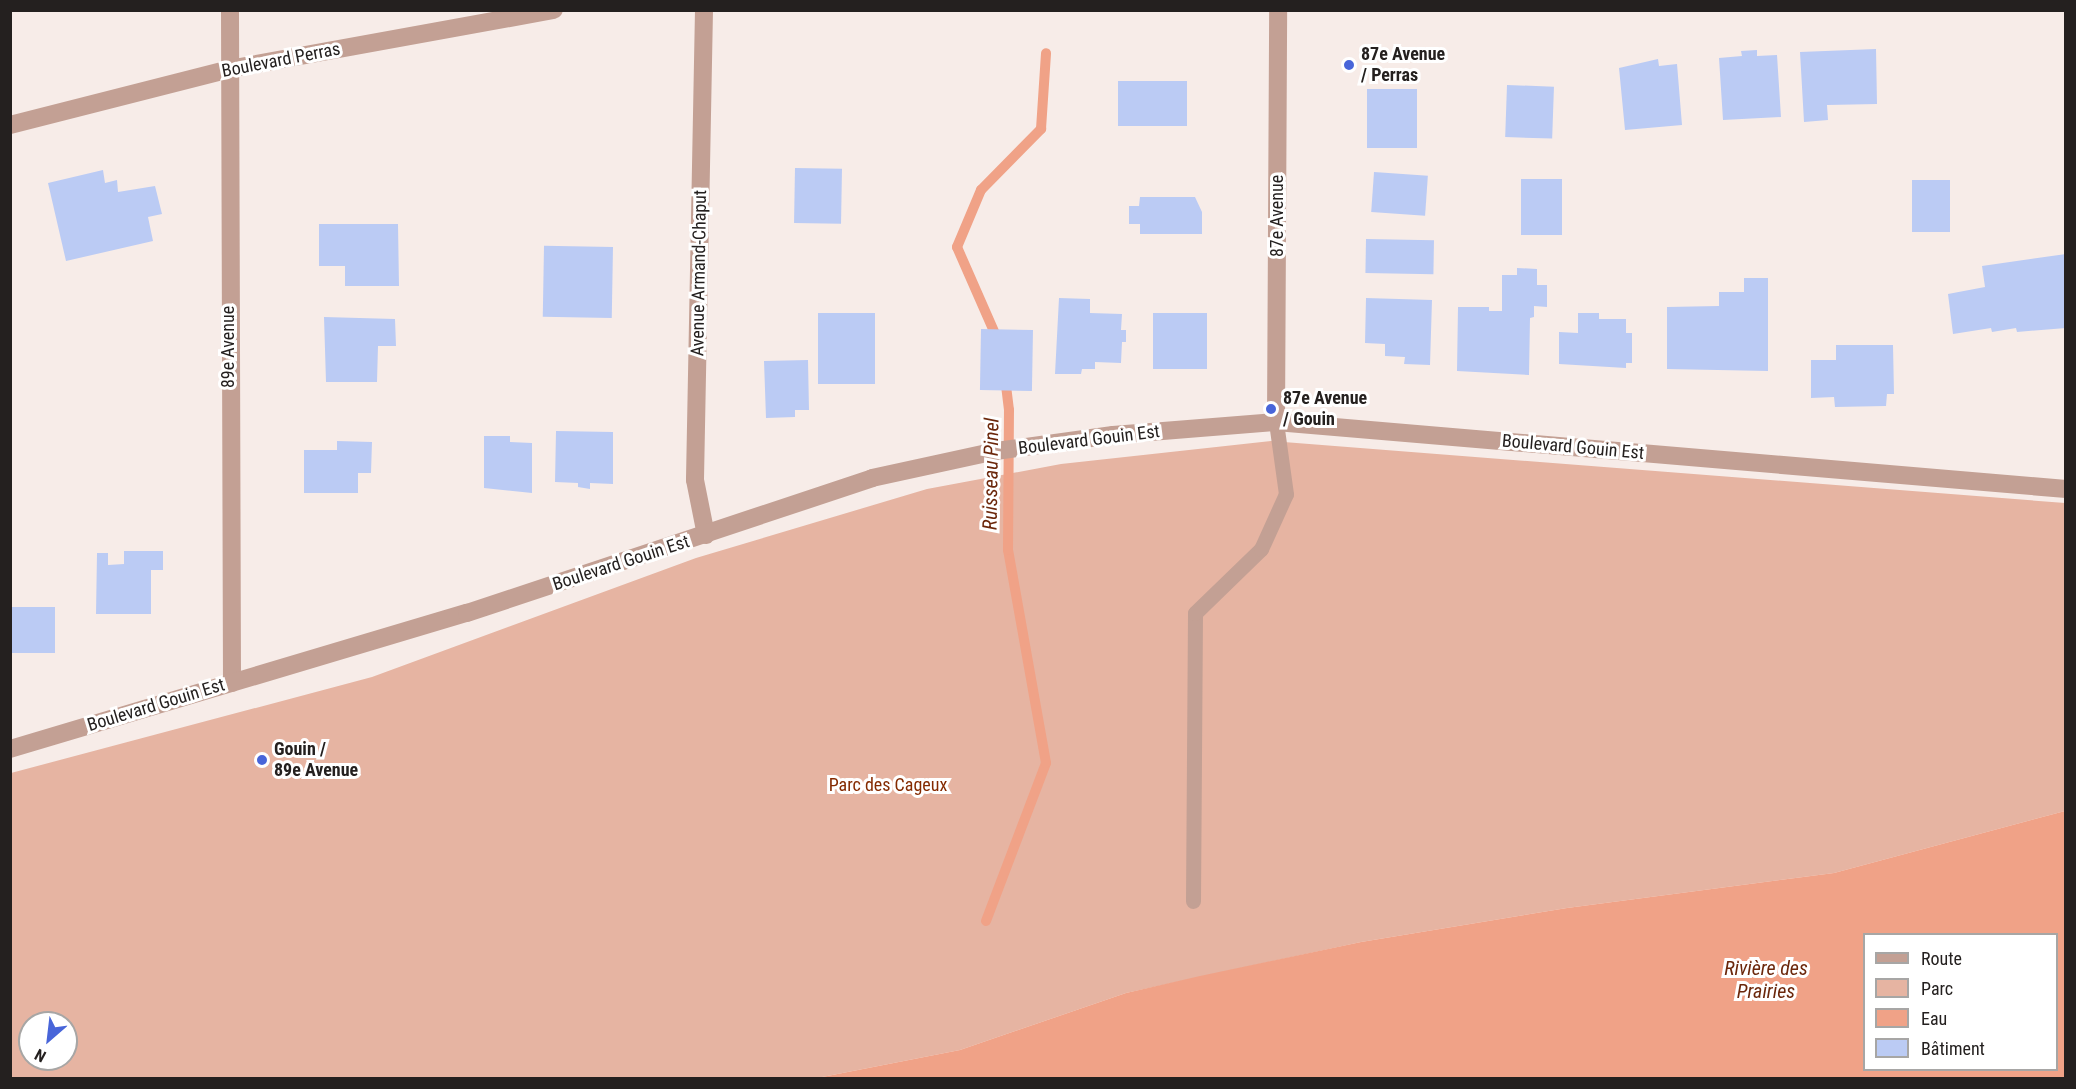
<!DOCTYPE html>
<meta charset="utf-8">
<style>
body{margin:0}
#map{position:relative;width:2076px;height:1089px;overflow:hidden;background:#f7ece8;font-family:"Roboto Condensed",sans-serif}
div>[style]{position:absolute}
.green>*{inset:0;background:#e6b4a2}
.water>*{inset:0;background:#f0a287}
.stream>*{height:10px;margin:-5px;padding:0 5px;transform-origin:5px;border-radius:5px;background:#f0a287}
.building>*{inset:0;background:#bbcbf4;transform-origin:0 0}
.service>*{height:15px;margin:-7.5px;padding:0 7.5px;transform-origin:7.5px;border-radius:7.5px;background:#c3a094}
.minor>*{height:18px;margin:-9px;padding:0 9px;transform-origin:9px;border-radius:9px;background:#c3a094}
.tertiary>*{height:18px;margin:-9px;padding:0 9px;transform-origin:9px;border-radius:9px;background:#c3a094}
.dots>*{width:16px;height:16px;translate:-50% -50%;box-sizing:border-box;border:3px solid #fff;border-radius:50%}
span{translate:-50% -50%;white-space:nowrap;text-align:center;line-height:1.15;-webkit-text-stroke:6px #fff;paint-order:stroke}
.poi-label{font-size:18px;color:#24201f;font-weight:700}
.left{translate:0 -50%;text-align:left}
.street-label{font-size:18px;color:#24201f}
.park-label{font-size:18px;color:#842a00}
.water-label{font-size:20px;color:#6b270b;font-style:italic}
.frame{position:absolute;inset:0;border:12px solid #24201f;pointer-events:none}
.legend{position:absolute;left:1863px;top:933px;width:195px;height:138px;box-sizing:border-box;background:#fff;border:2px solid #a7a6a5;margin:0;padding:8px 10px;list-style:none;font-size:18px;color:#24201f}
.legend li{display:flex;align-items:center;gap:12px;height:30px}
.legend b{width:30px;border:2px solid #a7a6a5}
.north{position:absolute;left:18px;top:1011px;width:60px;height:60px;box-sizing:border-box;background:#fff;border:2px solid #a7a6a5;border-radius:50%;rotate:208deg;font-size:16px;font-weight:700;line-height:24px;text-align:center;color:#24201f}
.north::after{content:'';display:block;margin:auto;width:21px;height:27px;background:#4865d9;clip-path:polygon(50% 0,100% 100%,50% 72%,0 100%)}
</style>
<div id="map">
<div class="green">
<div style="clip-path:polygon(evenodd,1271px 441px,2065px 503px,2065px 811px,1834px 873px,1567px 908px,1361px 942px,1126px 993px,960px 1050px,817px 1078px,11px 1078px,11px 773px,372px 677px,696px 558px,927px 489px,1061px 464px,1271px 441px,30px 1023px,66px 1023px,66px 1059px,30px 1059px,30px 1023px)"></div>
</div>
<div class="water">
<div style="clip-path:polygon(evenodd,2065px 811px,2065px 1078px,817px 1078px,960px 1050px,1126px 993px,1200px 976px,1361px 942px,1567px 908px,1834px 873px,2065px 811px,1864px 934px,2056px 934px,2056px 1070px,1864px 1070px,1864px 934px)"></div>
</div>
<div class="stream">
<div style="left:1000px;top:345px;width:107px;rotate:-113.7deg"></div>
<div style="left:957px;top:247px;width:62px;rotate:-67.2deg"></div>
<div style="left:981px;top:190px;width:86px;rotate:-45.5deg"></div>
<div style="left:1041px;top:129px;width:76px;rotate:-86.2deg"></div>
<div style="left:986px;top:921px;width:169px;rotate:-69.2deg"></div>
<div style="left:1046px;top:763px;width:216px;rotate:-100.1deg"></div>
<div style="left:1008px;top:550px;width:140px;rotate:-89.6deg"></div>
<div style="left:1009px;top:410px;width:32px;rotate:-97deg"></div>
</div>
<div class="building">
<div style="clip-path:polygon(1876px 49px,1877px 104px,1827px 105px,1828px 120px,1804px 122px,1800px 52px)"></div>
<div style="clip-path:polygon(1757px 50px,1757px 56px,1777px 55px,1781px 117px,1723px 120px,1719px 58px,1742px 56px,1741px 51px)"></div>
<div style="clip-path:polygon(1658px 59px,1659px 66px,1677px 64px,1682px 125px,1625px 130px,1619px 68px)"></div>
<div style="left:1118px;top:81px;width:69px;height:45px"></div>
<div style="left:1507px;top:85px;width:47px;height:52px;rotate:2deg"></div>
<div style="left:1367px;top:89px;width:50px;height:59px"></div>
<div style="left:795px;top:168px;width:47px;height:55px;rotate:1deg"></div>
<div style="clip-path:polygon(103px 170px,105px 183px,117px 180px,118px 192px,155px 186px,162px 214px,148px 217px,153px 241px,66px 261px,48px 183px)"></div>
<div style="left:1374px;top:172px;width:54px;height:40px;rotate:4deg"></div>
<div style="left:1521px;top:179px;width:41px;height:56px"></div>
<div style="left:1912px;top:180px;width:38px;height:52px"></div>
<div style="clip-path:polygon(1140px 197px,1195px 197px,1202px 212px,1202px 234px,1140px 234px,1140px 224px,1129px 224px,1129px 206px,1139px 206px)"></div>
<div style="clip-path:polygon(319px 224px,398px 224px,399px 286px,345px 286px,345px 266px,319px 266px)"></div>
<div style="left:1366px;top:239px;width:68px;height:34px;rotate:1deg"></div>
<div style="left:613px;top:247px;width:71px;height:69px;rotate:91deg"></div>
<div style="clip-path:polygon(2066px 254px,2066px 328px,2017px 332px,2016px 328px,1992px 332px,1991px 328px,1953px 334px,1948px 294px,1985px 287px,1982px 266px)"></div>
<div style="clip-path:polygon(1517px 268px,1537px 269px,1537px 285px,1547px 285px,1547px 307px,1534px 306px,1534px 317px,1530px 318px,1529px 375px,1457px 371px,1458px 307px,1489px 307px,1489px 311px,1502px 311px,1502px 275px,1517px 275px)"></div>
<div style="clip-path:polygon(1744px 278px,1768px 278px,1768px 371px,1667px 369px,1667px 307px,1719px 306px,1719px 292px,1744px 292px)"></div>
<div style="clip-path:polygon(1059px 298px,1090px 299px,1090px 313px,1122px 314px,1121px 330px,1126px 330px,1126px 342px,1122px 342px,1121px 363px,1095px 362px,1095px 369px,1082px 369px,1081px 374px,1055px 374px)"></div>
<div style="clip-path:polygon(1366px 298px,1432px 300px,1430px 365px,1404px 364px,1405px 357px,1385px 356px,1385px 344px,1365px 343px)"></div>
<div style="left:875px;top:313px;width:71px;height:57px;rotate:90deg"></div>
<div style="left:1153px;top:313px;width:54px;height:56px"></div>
<div style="clip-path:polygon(1578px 313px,1599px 313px,1599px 319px,1626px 319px,1626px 333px,1632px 333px,1632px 363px,1626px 363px,1626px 368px,1559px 364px,1559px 332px,1578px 333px)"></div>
<div style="clip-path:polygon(324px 317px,395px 319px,396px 346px,378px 346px,377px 382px,326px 382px)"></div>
<div style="left:1033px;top:330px;width:61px;height:52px;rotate:91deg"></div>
<div style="clip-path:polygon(1836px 345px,1893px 345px,1894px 394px,1887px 394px,1886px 406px,1835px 407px,1834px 397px,1811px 398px,1811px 360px,1836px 360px)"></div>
<div style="clip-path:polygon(808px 360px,809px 410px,795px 410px,795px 417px,766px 418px,764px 361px)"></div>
<div style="clip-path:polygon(556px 431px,613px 432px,613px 484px,590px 483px,590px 489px,578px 487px,578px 483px,555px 482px)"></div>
<div style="clip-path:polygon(484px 436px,510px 436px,510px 442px,532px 443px,532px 493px,484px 488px)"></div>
<div style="clip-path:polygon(337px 441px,372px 442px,371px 473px,358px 473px,358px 493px,304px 493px,304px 450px,337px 450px)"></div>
<div style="clip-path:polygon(124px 551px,163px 551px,163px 570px,151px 570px,151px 614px,96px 614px,97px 553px,108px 553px,108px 565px,124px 564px)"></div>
<div style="left:55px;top:607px;width:46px;height:45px;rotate:90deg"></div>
</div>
<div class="service">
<div style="left:1193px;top:901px;width:288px;rotate:-89.6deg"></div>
<div style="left:1195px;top:613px;width:92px;rotate:-44.1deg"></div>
<div style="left:1261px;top:549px;width:60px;rotate:-65.6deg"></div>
<div style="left:1286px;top:494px;width:73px;rotate:-97.9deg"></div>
</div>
<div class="minor">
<div style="left:230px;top:10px;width:673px;rotate:89.83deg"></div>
<div style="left:704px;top:10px;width:470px;rotate:91.1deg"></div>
<div style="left:695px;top:480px;width:56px;rotate:78.7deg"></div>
<div style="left:10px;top:125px;width:226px;rotate:-14.3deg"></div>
<div style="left:229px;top:69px;width:330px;rotate:-10.3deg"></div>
</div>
<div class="tertiary">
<div style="left:1276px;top:422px;width:412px;rotate:-89.7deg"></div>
<div style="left:10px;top:749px;width:477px;rotate:-16.6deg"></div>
<div style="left:467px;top:613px;width:427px;rotate:-18.4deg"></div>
<div style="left:872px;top:478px;width:127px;rotate:-12.3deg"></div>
<div style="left:996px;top:451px;width:118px;rotate:-7.8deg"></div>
<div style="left:1113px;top:435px;width:164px;rotate:-4.6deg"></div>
<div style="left:1276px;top:422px;width:793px;rotate:4.85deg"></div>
</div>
<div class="dots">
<div style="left:1349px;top:65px;background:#4865d9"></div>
<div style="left:1271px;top:409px;background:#4865d9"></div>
<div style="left:262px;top:760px;background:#4865d9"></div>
</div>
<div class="poi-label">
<span class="left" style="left:1361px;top:65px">87e Avenue<br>/ Perras</span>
<span class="left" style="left:1283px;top:409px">87e Avenue<br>/ Gouin</span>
<span class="left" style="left:274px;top:760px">Gouin /<br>89e Avenue</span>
</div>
<div class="street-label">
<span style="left:281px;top:60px;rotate:-11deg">Boulevard Perras</span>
<span style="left:1277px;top:216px;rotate:-90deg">87e Avenue</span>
<span style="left:699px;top:273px;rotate:-89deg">Avenue Armand-Chaput</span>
<span style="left:228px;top:347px;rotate:-90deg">89e Avenue</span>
<span style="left:1089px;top:440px;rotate:-7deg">Boulevard Gouin Est</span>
<span style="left:1573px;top:447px;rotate:5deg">Boulevard Gouin Est</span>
<span style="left:621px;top:563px;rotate:-18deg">Boulevard Gouin Est</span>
<span style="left:156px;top:705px;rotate:-17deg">Boulevard Gouin Est</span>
</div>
<div class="park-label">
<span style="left:888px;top:785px">Parc des Cageux</span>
</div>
<div class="water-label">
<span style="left:991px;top:474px;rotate:-89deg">Ruisseau Pinel</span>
<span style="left:1766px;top:980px">Rivière des<br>Prairies</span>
</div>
<div class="frame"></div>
<ul class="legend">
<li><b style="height:8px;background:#c3a094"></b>Route</li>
<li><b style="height:16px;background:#e6b4a2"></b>Parc</li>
<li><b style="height:16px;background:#f0a287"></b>Eau</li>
<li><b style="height:16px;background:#bbcbf4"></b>Bâtiment</li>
</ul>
<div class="north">N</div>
</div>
